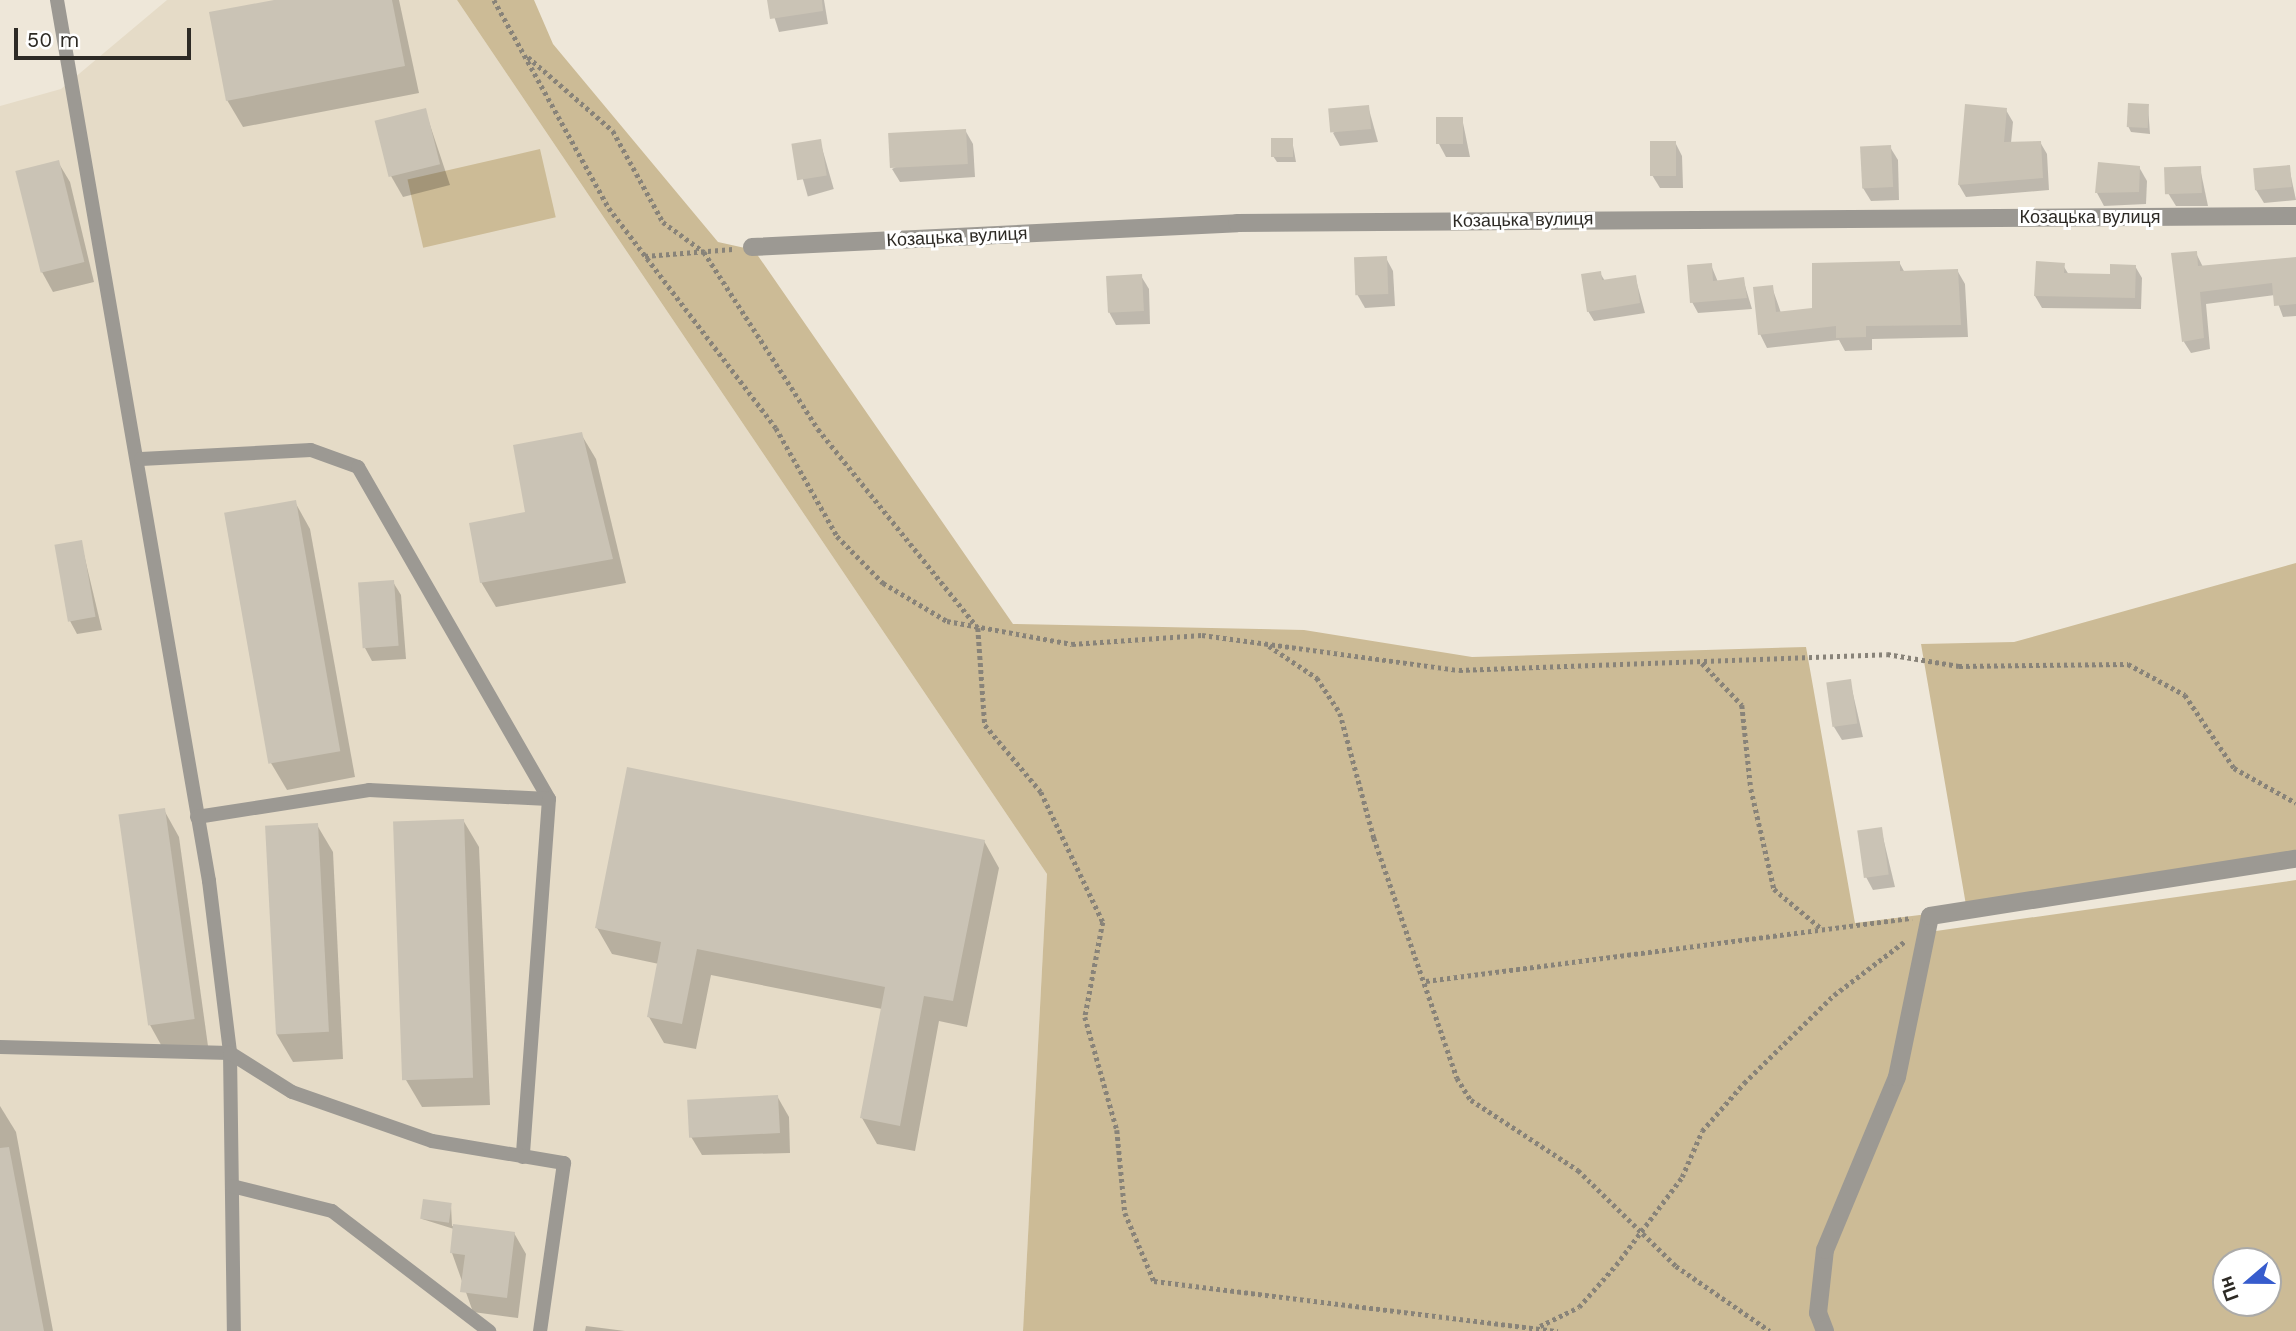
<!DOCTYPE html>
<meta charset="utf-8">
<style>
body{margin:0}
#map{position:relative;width:2296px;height:1331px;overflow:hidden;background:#eee7d9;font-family:"Work Sans",sans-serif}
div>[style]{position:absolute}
.built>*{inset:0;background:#e5dbc7}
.green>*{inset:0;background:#ccbb96;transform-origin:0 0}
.shadow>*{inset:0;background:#0003;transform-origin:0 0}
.building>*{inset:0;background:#cac3b5;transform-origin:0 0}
.path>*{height:4.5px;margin-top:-2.25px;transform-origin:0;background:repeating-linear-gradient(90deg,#888379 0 3.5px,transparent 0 7px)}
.service>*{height:14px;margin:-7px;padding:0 7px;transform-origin:7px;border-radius:7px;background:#9c9993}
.minor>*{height:18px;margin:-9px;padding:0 9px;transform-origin:9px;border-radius:9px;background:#9c9993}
span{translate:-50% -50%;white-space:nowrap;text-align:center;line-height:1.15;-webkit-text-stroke:6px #fff;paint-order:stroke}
.street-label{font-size:18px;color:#2d2a25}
.north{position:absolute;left:2212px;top:1247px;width:70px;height:70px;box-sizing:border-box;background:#fff;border:2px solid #abaaa8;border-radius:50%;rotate:250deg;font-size:19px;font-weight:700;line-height:28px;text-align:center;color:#2d2a25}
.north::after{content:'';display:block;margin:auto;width:24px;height:32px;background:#375ccd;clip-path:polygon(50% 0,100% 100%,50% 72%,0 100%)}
.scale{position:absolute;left:14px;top:28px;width:177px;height:32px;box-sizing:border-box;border:4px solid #2d2a25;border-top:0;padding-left:9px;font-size:21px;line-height:24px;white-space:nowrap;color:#2d2a25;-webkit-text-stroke:5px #fff;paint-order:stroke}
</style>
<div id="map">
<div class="built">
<div style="clip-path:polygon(167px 0,457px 0,1047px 874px,1023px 1331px,0 1331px,0 106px,61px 89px)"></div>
</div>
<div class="green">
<div style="clip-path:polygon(457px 0,534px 0,553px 44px,718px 242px,754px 250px,1013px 624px,1304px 630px,1472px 657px,1806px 647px,1855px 923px,1928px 914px,1895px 1077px,1823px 1249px,1823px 1331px,1023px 1331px,1047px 874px)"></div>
<div style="left:540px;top:149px;width:70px;height:136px;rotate:77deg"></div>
<div style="clip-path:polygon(2296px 563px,2296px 857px,1966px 905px,1921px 644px,2014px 642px)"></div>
<div style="clip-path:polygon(evenodd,2296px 880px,2296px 1331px,1827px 1331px,1820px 1313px,1827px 1251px,1899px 1078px,1929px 932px,2296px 880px,2226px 1261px,2268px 1261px,2268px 1303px,2226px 1303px,2226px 1261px)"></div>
</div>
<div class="shadow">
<div style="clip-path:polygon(283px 0,399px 0,419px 93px,243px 127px,227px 100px)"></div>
<div style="clip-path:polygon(769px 0,824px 0,828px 24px,779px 32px)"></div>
<div style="clip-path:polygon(1368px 106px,1378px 142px,1340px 146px,1333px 133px)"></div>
<div style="clip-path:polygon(2148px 106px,2150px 134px,2131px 132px,2128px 126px)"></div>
<div style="clip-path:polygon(425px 110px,450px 185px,403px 197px,391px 176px)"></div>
<div style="clip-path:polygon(2006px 110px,2013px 122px,2011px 143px,2040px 142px,2047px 154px,2049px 190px,1966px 197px,1959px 185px)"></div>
<div style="clip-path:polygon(1462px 118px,1470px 157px,1446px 157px,1439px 144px)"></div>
<div style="clip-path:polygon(965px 130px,973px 144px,975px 177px,900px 182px,892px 169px)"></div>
<div style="clip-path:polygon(1292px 140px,1296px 162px,1277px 162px,1273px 156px)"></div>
<div style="left:820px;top:141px;width:50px;height:27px;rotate:74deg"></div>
<div style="clip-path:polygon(1675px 142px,1682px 156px,1683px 188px,1660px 188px,1652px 175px)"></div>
<div style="clip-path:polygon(1890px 147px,1898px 160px,1899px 200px,1871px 201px,1863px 188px)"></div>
<div style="clip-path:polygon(58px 162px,70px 182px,94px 282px,53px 292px,42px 272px)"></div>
<div style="clip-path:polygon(2139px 167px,2147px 181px,2146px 204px,2104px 206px,2097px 193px)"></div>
<div style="clip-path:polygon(2289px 167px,2296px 200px,2264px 203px,2256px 190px)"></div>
<div style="clip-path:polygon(2200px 168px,2208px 206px,2176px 206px,2168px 193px)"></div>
<div style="clip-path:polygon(2196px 253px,2203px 267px,2296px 260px,2296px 316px,2283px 317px,2275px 295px,2206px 304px,2210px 349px,2191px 353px,2184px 342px)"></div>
<div style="clip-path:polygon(1386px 258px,1393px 271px,1395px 306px,1365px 308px,1357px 294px)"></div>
<div style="clip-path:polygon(1899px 262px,1905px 273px,1957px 270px,1965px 284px,1968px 337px,1872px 339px,1872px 350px,1845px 351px,1839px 340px,1767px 348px,1760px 334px,1772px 287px,1781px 313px,1814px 309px)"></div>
<div style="clip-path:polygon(1711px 265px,1718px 282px,1743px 279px,1752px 309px,1698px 313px,1692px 302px)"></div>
<div style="clip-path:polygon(2063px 265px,2069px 275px,2112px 276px,2135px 266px,2142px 278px,2141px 309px,2042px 308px,2035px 296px)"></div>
<div style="clip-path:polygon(1600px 273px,1605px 281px,1635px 276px,1645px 313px,1594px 321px,1588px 311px)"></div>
<div style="clip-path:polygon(1141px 276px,1149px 289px,1150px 324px,1116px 325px,1109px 312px)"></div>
<div style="clip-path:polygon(581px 434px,596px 459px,626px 583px,496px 607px,481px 582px)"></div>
<div style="clip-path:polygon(295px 502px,310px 529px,355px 777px,287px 790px,271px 763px,226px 514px)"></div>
<div style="clip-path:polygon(81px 542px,102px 630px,77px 634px,70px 621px)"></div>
<div style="clip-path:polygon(393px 582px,401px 595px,406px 659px,372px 661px,365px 648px)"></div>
<div style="clip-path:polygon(1850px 681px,1863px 737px,1842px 740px,1834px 727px)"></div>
<div style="clip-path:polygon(164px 810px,179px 837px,208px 1046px,165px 1052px,150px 1025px)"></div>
<div style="clip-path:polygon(463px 820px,479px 847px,490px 1105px,422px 1107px,406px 1080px)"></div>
<div style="clip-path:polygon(317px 825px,333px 852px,343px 1059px,293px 1062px,277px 1035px)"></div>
<div style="clip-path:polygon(1881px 829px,1895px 887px,1873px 890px,1866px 877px)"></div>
<div style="clip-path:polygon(984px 841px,999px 868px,967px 1027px,939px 1021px,915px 1151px,877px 1144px,862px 1118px,882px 1009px,711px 975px,696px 1049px,664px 1043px,649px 1017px,659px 964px,612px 954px,597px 928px)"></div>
<div style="clip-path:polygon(777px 1096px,789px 1117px,790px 1153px,702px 1155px,690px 1135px)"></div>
<div style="clip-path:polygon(0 1106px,16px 1132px,53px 1331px,0 1331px)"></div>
<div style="clip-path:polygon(451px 1205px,452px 1226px,514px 1233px,526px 1254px,518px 1318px,473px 1312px,452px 1253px,454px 1229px,422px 1219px)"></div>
<div style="clip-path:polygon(586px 1326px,625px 1331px,585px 1331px)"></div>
</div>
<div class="building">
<div style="clip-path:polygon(274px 0,392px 0,405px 66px,226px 101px,209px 12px)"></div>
<div style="clip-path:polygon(767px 0,822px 0,823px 11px,770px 19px)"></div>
<div style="left:2128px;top:103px;width:21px;height:24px;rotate:3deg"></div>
<div style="clip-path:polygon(1965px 104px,2007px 108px,2004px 142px,2041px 141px,2043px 178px,1958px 185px)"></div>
<div style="left:1369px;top:105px;width:24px;height:41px;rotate:85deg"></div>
<div style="left:426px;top:108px;width:58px;height:53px;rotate:76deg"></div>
<div style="left:1436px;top:117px;width:27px;height:27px"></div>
<div style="left:966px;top:129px;width:35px;height:78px;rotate:87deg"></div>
<div style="left:1271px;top:138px;width:22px;height:19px"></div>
<div style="left:821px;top:139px;width:37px;height:30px;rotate:81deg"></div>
<div style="left:1650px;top:141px;width:26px;height:35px"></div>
<div style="left:1891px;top:145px;width:42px;height:31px;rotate:87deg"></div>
<div style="left:59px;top:160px;width:105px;height:45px;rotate:76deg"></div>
<div style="clip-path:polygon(2098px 162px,2140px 166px,2139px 192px,2095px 193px)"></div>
<div style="left:2290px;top:165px;width:22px;height:37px;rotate:85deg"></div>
<div style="left:2201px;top:166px;width:27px;height:37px;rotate:88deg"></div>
<div style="clip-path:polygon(2197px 251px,2198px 266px,2296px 257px,2296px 304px,2274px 306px,2272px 283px,2200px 292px,2204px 338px,2182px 342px,2171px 253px)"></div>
<div style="left:1387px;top:256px;width:38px;height:33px;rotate:88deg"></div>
<div style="clip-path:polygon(1900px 261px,1900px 271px,1958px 269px,1961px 325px,1866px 326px,1866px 337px,1836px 338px,1836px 326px,1758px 335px,1753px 287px,1773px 285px,1776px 312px,1812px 308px,1812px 263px)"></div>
<div style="clip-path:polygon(2036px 261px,2065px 263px,2064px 273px,2110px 274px,2110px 264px,2136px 265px,2135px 298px,2034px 296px)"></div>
<div style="clip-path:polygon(1712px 263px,1713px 281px,1744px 277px,1747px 298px,1690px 303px,1687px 265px)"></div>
<div style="clip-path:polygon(1601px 271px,1602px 280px,1636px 275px,1640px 303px,1587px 312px,1581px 274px)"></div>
<div style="left:1142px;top:274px;width:37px;height:36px;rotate:87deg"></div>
<div style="clip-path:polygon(582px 432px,613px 559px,480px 583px,469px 523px,525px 512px,513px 445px)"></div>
<div style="left:296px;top:500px;width:255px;height:73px;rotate:80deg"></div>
<div style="left:82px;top:540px;width:78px;height:28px;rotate:80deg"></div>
<div style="left:394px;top:580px;width:66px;height:36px;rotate:86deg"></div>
<div style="left:1851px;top:679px;width:45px;height:25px;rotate:82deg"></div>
<div style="clip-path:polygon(627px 767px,985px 840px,953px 1001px,924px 996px,900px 1126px,860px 1118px,885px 987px,697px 949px,682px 1024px,647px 1017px,661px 942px,595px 928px)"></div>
<div style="left:165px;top:808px;width:213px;height:47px;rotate:82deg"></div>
<div style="left:464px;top:819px;width:259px;height:71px;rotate:88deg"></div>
<div style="left:318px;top:823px;width:209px;height:53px;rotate:87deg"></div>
<div style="left:1882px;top:827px;width:48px;height:25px;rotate:82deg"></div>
<div style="left:778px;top:1095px;width:38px;height:91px;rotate:87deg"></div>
<div style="clip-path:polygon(9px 1147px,44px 1331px,0 1331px,0 1148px)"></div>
<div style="left:423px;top:1199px;width:29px;height:20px;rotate:8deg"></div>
<div style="clip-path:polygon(453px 1224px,515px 1232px,507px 1298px,460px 1292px,465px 1255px,450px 1253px)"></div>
</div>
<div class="path">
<div style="left:494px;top:0;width:238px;rotate:61.1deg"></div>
<div style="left:609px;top:208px;width:276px;rotate:52.8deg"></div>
<div style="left:776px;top:428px;width:124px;rotate:60.5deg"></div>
<div style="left:837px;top:536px;width:66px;rotate:45.6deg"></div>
<div style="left:883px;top:583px;width:74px;rotate:30.7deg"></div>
<div style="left:947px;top:621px;width:127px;rotate:10.4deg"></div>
<div style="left:1072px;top:644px;width:130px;rotate:-4deg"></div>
<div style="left:1202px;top:635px;width:259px;rotate:7.8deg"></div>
<div style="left:1459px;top:670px;width:428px;rotate:-2.1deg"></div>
<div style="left:1887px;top:654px;width:73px;rotate:9.5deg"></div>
<div style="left:1959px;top:666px;width:169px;rotate:-0.7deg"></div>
<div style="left:2128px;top:664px;width:65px;rotate:28.5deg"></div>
<div style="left:2185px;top:695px;width:88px;rotate:56.1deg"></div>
<div style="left:2234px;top:768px;width:71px;rotate:29.4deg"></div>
<div style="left:528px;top:57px;width:113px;rotate:41deg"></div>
<div style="left:613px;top:131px;width:104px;rotate:61.2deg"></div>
<div style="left:663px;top:222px;width:51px;rotate:36.2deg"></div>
<div style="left:704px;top:252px;width:211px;rotate:57.2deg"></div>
<div style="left:818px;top:429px;width:255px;rotate:51.2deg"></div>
<div style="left:978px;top:628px;width:97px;rotate:85.9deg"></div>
<div style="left:985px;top:725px;width:87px;rotate:50.1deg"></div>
<div style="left:1041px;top:792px;width:144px;rotate:64.5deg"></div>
<div style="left:1103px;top:922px;width:97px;rotate:100.7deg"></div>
<div style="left:1085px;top:1017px;width:117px;rotate:74.2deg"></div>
<div style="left:1117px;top:1130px;width:83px;rotate:84.5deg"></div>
<div style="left:1125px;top:1213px;width:74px;rotate:66.9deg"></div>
<div style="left:1154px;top:1281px;width:407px;rotate:7.1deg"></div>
<div style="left:645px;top:256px;width:88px;rotate:-4.5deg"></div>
<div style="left:1269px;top:646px;width:58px;rotate:33.7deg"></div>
<div style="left:1317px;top:678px;width:42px;rotate:56.7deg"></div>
<div style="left:1340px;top:713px;width:130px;rotate:74.8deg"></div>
<div style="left:1374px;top:838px;width:254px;rotate:70.9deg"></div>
<div style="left:1457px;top:1078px;width:26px;rotate:58deg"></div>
<div style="left:1471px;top:1100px;width:128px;rotate:33.2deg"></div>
<div style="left:1578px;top:1170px;width:137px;rotate:44.4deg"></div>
<div style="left:1676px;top:1266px;width:114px;rotate:34.7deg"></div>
<div style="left:1702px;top:663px;width:58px;rotate:46.4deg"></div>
<div style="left:1742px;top:705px;width:84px;rotate:83.9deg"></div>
<div style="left:1751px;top:789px;width:103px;rotate:77deg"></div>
<div style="left:1774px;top:889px;width:62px;rotate:39.8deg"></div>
<div style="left:1426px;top:981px;width:490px;rotate:-7.4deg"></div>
<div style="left:1540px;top:1326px;width:43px;rotate:-26deg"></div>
<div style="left:1579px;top:1307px;width:56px;rotate:-48.6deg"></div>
<div style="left:1616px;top:1265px;width:110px;rotate:-53.1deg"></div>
<div style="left:1682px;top:1177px;width:50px;rotate:-66.5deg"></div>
<div style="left:1702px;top:1131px;width:64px;rotate:-48.8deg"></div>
<div style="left:1744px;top:1083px;width:126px;rotate:-44.4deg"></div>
<div style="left:1834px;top:995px;width:88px;rotate:-37.1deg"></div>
</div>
<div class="service">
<div style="left:57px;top:0;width:894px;rotate:80.21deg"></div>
<div style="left:209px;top:881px;width:173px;rotate:83deg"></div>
<div style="left:230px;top:1053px;width:278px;rotate:89.2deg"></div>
<div style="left:141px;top:459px;width:170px;rotate:-3deg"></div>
<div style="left:311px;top:450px;width:50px;rotate:19.9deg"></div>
<div style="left:358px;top:467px;width:383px;rotate:60.1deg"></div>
<div style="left:197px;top:817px;width:174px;rotate:-8.9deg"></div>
<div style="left:369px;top:790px;width:180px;rotate:2.9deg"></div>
<div style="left:549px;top:799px;width:359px;rotate:94.2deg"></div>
<div style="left:0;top:1047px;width:230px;rotate:1.5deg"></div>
<div style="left:230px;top:1053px;width:73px;rotate:32.2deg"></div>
<div style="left:292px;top:1092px;width:148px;rotate:19.3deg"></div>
<div style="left:432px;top:1141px;width:134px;rotate:9.5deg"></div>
<div style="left:564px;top:1163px;width:170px;rotate:98.1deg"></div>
<div style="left:232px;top:1186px;width:103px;rotate:14deg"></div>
<div style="left:332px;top:1211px;width:198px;rotate:37.4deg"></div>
</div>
<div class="minor">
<div style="left:752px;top:247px;width:486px;rotate:-2.8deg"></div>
<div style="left:1237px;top:223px;width:1059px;rotate:-0.38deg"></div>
<div style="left:1825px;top:1331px;width:19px;rotate:-111deg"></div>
<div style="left:1818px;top:1313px;width:63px;rotate:-83.7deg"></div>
<div style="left:1825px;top:1250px;width:187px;rotate:-67.4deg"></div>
<div style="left:1897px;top:1077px;width:164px;rotate:-78.4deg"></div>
<div style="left:1930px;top:916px;width:370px;rotate:-8.9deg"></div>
</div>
<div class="street-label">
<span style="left:2090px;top:217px">Козацька вулиця</span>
<span style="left:1523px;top:220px;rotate:-1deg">Козацька вулиця</span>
<span style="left:957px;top:237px;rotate:-3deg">Козацька вулиця</span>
</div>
<div class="north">Пн</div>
<div class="scale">50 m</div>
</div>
